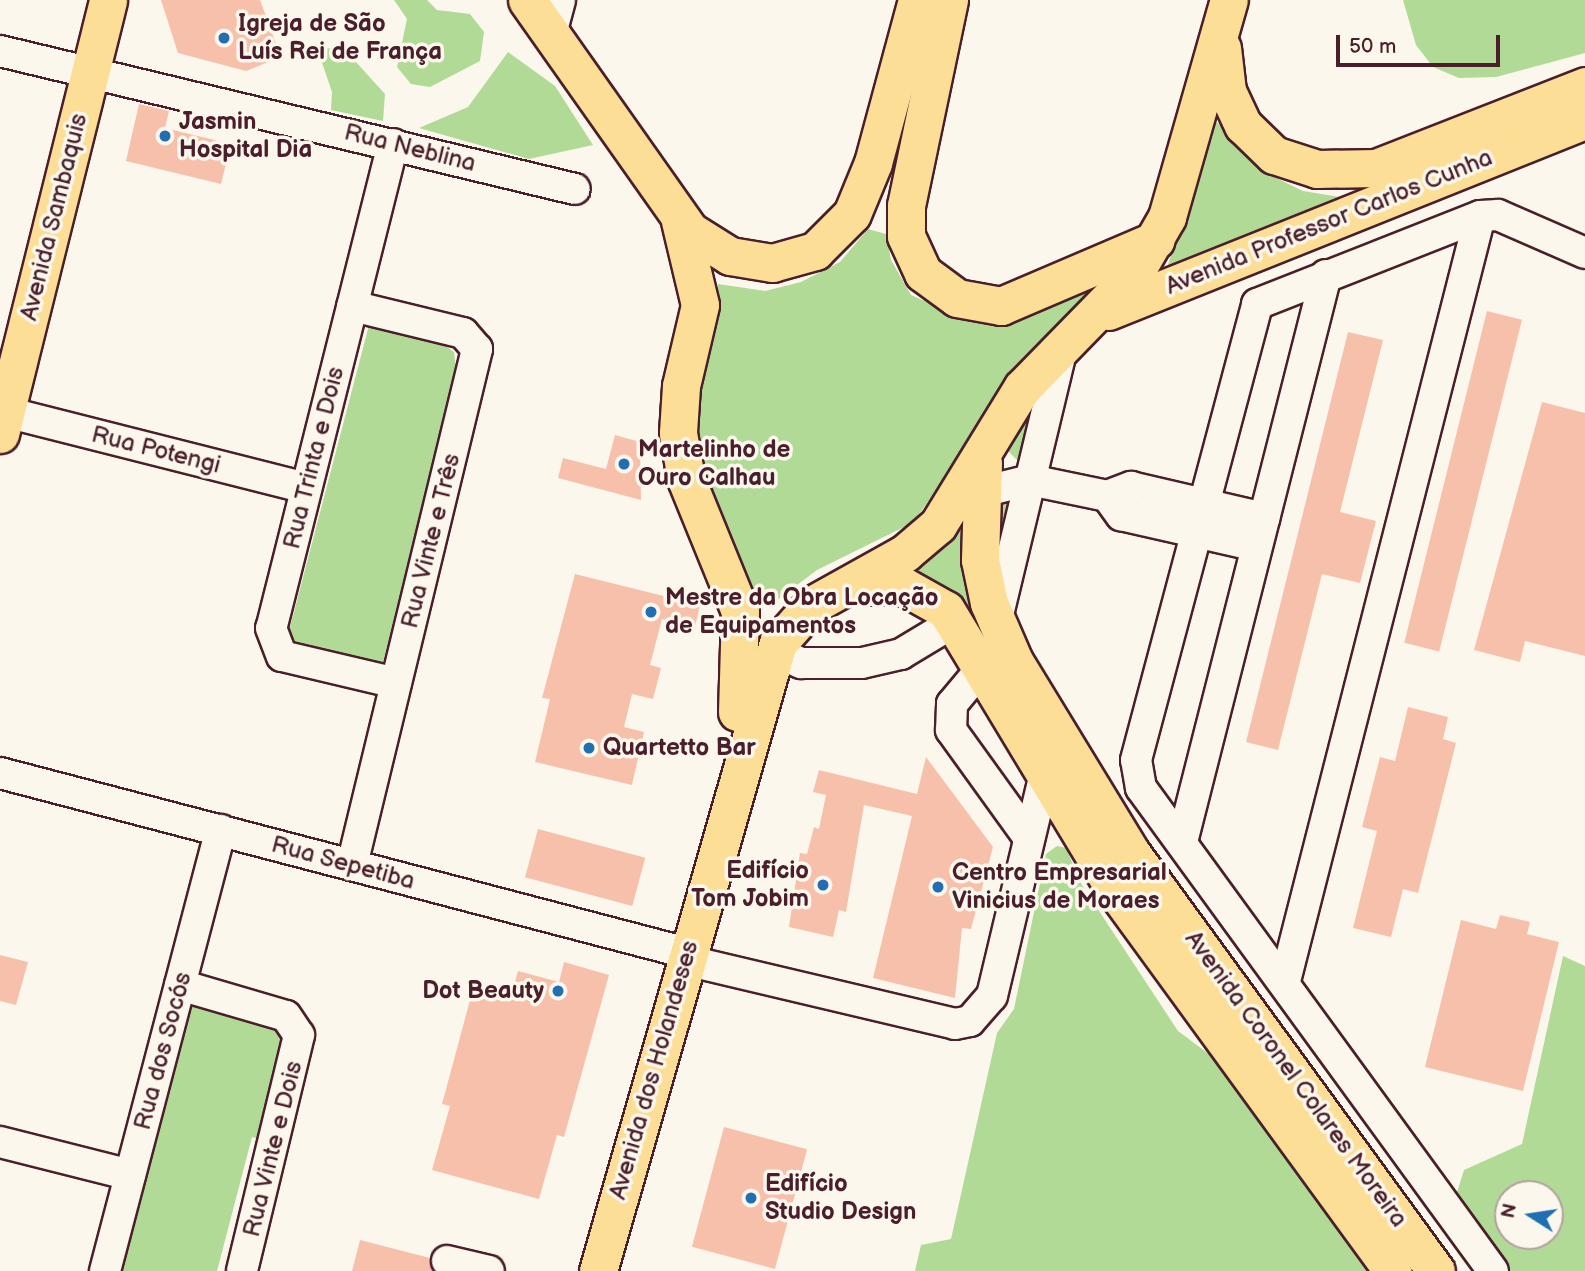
<!DOCTYPE html>
<meta charset="utf-8">
<style>
body{margin:0}
#map{position:relative;width:1585px;height:1271px;overflow:hidden;background:#fbf7ec;font-family:"Balsamiq Sans",sans-serif}
div>[style]{position:absolute}
.green>*{inset:0;background:#b1da97}
.building>*{inset:0;background:#f7c0ab;transform-origin:0 0}
.roads{filter:drop-shadow(2px 0 #4a1f2b) drop-shadow(-2px 0 #4a1f2b) drop-shadow(0 2px #4a1f2b) drop-shadow(0 -2px #4a1f2b)}
.minor>*{height:30px;margin:-15px;padding:0 15px;transform-origin:15px;border-radius:15px;background:#fbf7ec}
.major>*{height:37px;margin:-18.5px;padding:0 18.5px;transform-origin:18.5px;border-radius:18.5px;background:#fcde96}
.dots>*{width:19px;height:19px;translate:-50% -50%;box-sizing:border-box;border:4px solid #fbf7ec;border-radius:50%}
span{translate:-50% -50%;white-space:nowrap;text-align:center;line-height:1.15;-webkit-text-stroke:7px #fbf7ec;paint-order:stroke}
.poi-label{font-size:24px;color:#4a1f2b;font-weight:700}
.left{translate:0 -50%;text-align:left}
.right{translate:-100% -50%;text-align:right}
.street-label{font-size:24px;color:#4a1f2b}
.north{position:absolute;left:1494px;top:1180px;width:70px;height:70px;box-sizing:border-box;background:#fbf7ec;border:2px solid #b4a19f;border-radius:50%;rotate:282deg;font-size:19px;font-weight:700;line-height:28px;text-align:center;color:#4a1f2b}
.north::after{content:'';display:block;margin:auto;width:24px;height:32px;background:#1f6fb2;clip-path:polygon(50% 0,100% 100%,50% 72%,0 100%)}
.scale{position:absolute;left:1336px;top:35px;width:164px;height:32px;box-sizing:border-box;border:4px solid #4a1f2b;border-top:0;padding-left:9px;font-size:21px;line-height:24px;white-space:nowrap;color:#4a1f2b;-webkit-text-stroke:5px #fbf7ec;paint-order:stroke}
</style>
<div id="map">
<div class="green">
<div style="clip-path:polygon(394px 0,427px 0,437px 10px,470px 14px,484px 32px,480px 61px,430px 87px,411px 84px,397px 67px,407px 19px)"></div>
<div style="clip-path:polygon(1403px 0,1585px 0,1585px 53px,1496px 77px,1459px 78px,1433px 67px,1416px 45px)"></div>
<div style="clip-path:polygon(330px 48px,346px 51px,385px 94px,383px 121px,331px 110px,332px 92px,318px 51px)"></div>
<div style="clip-path:polygon(508px 52px,555px 86px,593px 145px,529px 159px,419px 128px,468px 107px)"></div>
<div style="clip-path:polygon(1211px 116px,1268px 174px,1303px 191px,1352px 199px,1166px 272px)"></div>
<div style="clip-path:polygon(868px 229px,886px 234px,891px 260px,911px 295px,971px 321px,1037px 312px,1107px 278px,1030px 352px,914px 522px,817px 570px,768px 607px,745px 580px,712px 513px,687px 419px,717px 322px,718px 284px,765px 291px,801px 282px,840px 262px)"></div>
<div style="clip-path:polygon(369px 325px,443px 344px,454px 352px,456px 370px,381px 670px,294px 648px,288px 635px)"></div>
<div style="clip-path:polygon(1044px 390px,1026px 462px,1016px 459px,1007px 450px)"></div>
<div style="clip-path:polygon(1012px 492px,1001px 563px,997px 505px)"></div>
<div style="clip-path:polygon(963px 515px,991px 652px,953px 591px,902px 569px)"></div>
<div style="clip-path:polygon(1057px 846px,1066px 848px,1082px 885px,1178px 1031px,1229px 1069px,1376px 1271px,915px 1271px,921px 1245px,951px 1239px,997px 1033px,1014px 1009px,1046px 854px)"></div>
<div style="clip-path:polygon(evenodd,1563px 956px,1585px 966px,1585px 1271px,1505px 1271px,1467px 1222px,1457px 1192px,1464px 1170px,1522px 1144px,1563px 956px,1508px 1194px,1550px 1194px,1550px 1236px,1508px 1236px,1508px 1194px)"></div>
<div style="clip-path:polygon(192px 1004px,286px 1032px,264px 1140px,252px 1137px,217px 1271px,117px 1271px)"></div>
</div>
<div class="building">
<div style="clip-path:polygon(161px 0,260px 0,281px 57px,246px 71px,178px 53px)"></div>
<div style="clip-path:polygon(139px 104px,169px 111px,165px 128px,231px 144px,221px 184px,126px 161px)"></div>
<div style="left:1487px;top:311px;width:36px;height:342px;rotate:14deg"></div>
<div style="clip-path:polygon(1348px 332px,1383px 340px,1340px 512px,1376px 521px,1360px 583px,1322px 574px,1278px 750px,1246px 742px)"></div>
<div style="clip-path:polygon(1542px 402px,1585px 413px,1585px 656px,1525px 641px,1520px 662px,1474px 650px)"></div>
<div style="clip-path:polygon(615px 435px,640px 442px,641px 500px,558px 478px,563px 458px,606px 469px)"></div>
<div style="clip-path:polygon(575px 574px,700px 605px,695px 627px,662px 619px,650px 665px,661px 668px,653px 699px,632px 694px,624px 727px,644px 732px,632px 785px,535px 762px,550px 699px,542px 698px)"></div>
<div style="clip-path:polygon(1408px 707px,1448px 717px,1443px 739px,1456px 743px,1418px 893px,1403px 889px,1391px 937px,1353px 928px,1377px 831px,1362px 827px,1380px 757px,1395px 761px)"></div>
<div style="clip-path:polygon(926px 757px,993px 847px,971px 929px,962px 928px,955px 998px,873px 978px,912px 816px,864px 805px,846px 912px,839px 910px,833px 937px,789px 927px,800px 853px,807px 854px,814px 827px,819px 829px,826px 795px,813px 792px,819px 770px,917px 794px)"></div>
<div style="left:538px;top:829px;width:111px;height:50px;rotate:15deg"></div>
<div style="clip-path:polygon(1500px 915px,1530px 922px,1527px 934px,1559px 942px,1523px 1091px,1425px 1067px,1461px 920px,1496px 929px)"></div>
<div style="clip-path:polygon(0 955px,28px 962px,16px 1005px,0 1001px)"></div>
<div style="clip-path:polygon(564px 962px,609px 975px,564px 1137px,557px 1135px,539px 1199px,432px 1170px,450px 1106px,442px 1104px,473px 989px,510px 999px,518px 971px,559px 982px)"></div>
<div style="left:724px;top:1127px;width:86px;height:124px;rotate:15deg"></div>
<div style="clip-path:polygon(360px 1240px,430px 1258px,433px 1271px,352px 1271px)"></div>
</div>
<div class="roads">
<div class="minor">
<div style="left:551px;top:34px;width:35px;rotate:-75deg"></div>
<div style="left:0;top:51px;width:591px;rotate:13.5deg"></div>
<div style="left:393px;top:144px;width:499px;rotate:104.1deg"></div>
<div style="left:271px;top:628px;width:30px;rotate:69deg"></div>
<div style="left:282px;top:656px;width:117px;rotate:13.3deg"></div>
<div style="left:6px;top:412px;width:309px;rotate:14.2deg"></div>
<div style="left:1107px;top:496px;width:24px;rotate:54deg"></div>
<div style="left:1121px;top:515px;width:139px;rotate:12.8deg"></div>
<div style="left:962px;top:497px;width:70px;rotate:-14deg"></div>
<div style="left:1030px;top:480px;width:79px;rotate:11.7deg"></div>
<div style="left:1107px;top:496px;width:26px;rotate:-21deg"></div>
<div style="left:1131px;top:487px;width:137px;rotate:13.1deg"></div>
<div style="left:996px;top:623px;width:287px;rotate:-76.5deg"></div>
<div style="left:774px;top:651px;width:30px;rotate:24deg"></div>
<div style="left:801px;top:663px;width:61px"></div>
<div style="left:862px;top:663px;width:40px;rotate:-13deg"></div>
<div style="left:901px;top:654px;width:62px;rotate:-31.1deg"></div>
<div style="left:982px;top:668px;width:47px;rotate:129.8deg"></div>
<div style="left:952px;top:704px;width:26px;rotate:92deg"></div>
<div style="left:951px;top:730px;width:133px;rotate:54.2deg"></div>
<div style="left:0;top:773px;width:710px;rotate:14.68deg"></div>
<div style="left:1182px;top:842px;width:585px;rotate:-75.75deg"></div>
<div style="left:352px;top:865px;width:531px;rotate:-76.38deg"></div>
<div style="left:477px;top:349px;width:21px;rotate:-131deg"></div>
<div style="left:463px;top:333px;width:114px;rotate:-166.3deg"></div>
<div style="left:685px;top:960px;width:277px;rotate:13.3deg"></div>
<div style="left:955px;top:1024px;width:15px;rotate:-11deg"></div>
<div style="left:970px;top:1021px;width:33px;rotate:-49deg"></div>
<div style="left:992px;top:996px;width:229px;rotate:-76.6deg"></div>
<div style="left:1285px;top:981px;width:789px;rotate:-75.7deg"></div>
<div style="left:180px;top:985px;width:110px;rotate:16.3deg"></div>
<div style="left:286px;top:1016px;width:23px;rotate:56deg"></div>
<div style="left:299px;top:1035px;width:243px;rotate:103.6deg"></div>
<div style="left:0;top:1142px;width:134px;rotate:14.2deg"></div>
<div style="left:447px;top:1261px;width:43px;rotate:13.4deg"></div>
<div style="left:105px;top:1271px;width:456px;rotate:-75.3deg"></div>
<div style="left:1493px;top:1271px;width:598px;rotate:-126.08deg"></div>
<div style="left:1141px;top:788px;width:28px;rotate:-100deg"></div>
<div style="left:1136px;top:760px;width:472px;rotate:-75.1deg"></div>
<div style="left:1257px;top:304px;width:240px;rotate:-21.5deg"></div>
<div style="left:1480px;top:216px;width:18px;rotate:-3deg"></div>
<div style="left:1498px;top:215px;width:95px;rotate:23.6deg"></div>
</div>
<div class="major">
<div style="left:527px;top:0;width:283px;rotate:54.8deg"></div>
<div style="left:690px;top:231px;width:47px;rotate:32deg"></div>
<div style="left:730px;top:256px;width:43px;rotate:9.5deg"></div>
<div style="left:772px;top:263px;width:45px;rotate:-15.6deg"></div>
<div style="left:815px;top:251px;width:52px;rotate:-45deg"></div>
<div style="left:852px;top:214px;width:55px;rotate:-67.6deg"></div>
<div style="left:873px;top:163px;width:169px;rotate:-74.9deg"></div>
<div style="left:949px;top:0;width:209px;rotate:101.8deg"></div>
<div style="left:906px;top:205px;width:31px;rotate:90deg"></div>
<div style="left:906px;top:236px;width:41px;rotate:65.3deg"></div>
<div style="left:923px;top:273px;width:42px;rotate:36.3deg"></div>
<div style="left:957px;top:298px;width:45px;rotate:10.3deg"></div>
<div style="left:1001px;top:306px;width:168px;rotate:-23.1deg"></div>
<div style="left:1222px;top:48px;width:43px;rotate:83.4deg"></div>
<div style="left:1227px;top:91px;width:38px;rotate:65deg"></div>
<div style="left:1243px;top:125px;width:43px;rotate:44.1deg"></div>
<div style="left:1274px;top:155px;width:45px;rotate:18deg"></div>
<div style="left:1317px;top:169px;width:59px;rotate:-1deg"></div>
<div style="left:1376px;top:168px;width:225px;rotate:-21.4deg"></div>
<div style="left:680px;top:221px;width:86px;rotate:76.6deg"></div>
<div style="left:700px;top:305px;width:83px;rotate:103.2deg"></div>
<div style="left:681px;top:386px;width:47px;rotate:93.7deg"></div>
<div style="left:678px;top:433px;width:47px;rotate:80.1deg"></div>
<div style="left:686px;top:479px;width:143px;rotate:67.8deg"></div>
<div style="left:740px;top:611px;width:101px;rotate:91.7deg"></div>
<div style="left:1108px;top:311px;width:514px;rotate:-21.82deg"></div>
<div style="left:0;top:434px;width:447px;rotate:-76deg"></div>
<div style="left:983px;top:463px;width:97px;rotate:91.8deg"></div>
<div style="left:980px;top:560px;width:44px;rotate:78.2deg"></div>
<div style="left:989px;top:603px;width:63px;rotate:66.7deg"></div>
<div style="left:1014px;top:661px;width:226px;rotate:58.6deg"></div>
<div style="left:1132px;top:854px;width:516px;rotate:53.91deg"></div>
<div style="left:850px;top:586px;width:53px"></div>
<div style="left:903px;top:586px;width:49px;rotate:29.2deg"></div>
<div style="left:946px;top:610px;width:331px;rotate:58.9deg"></div>
<div style="left:1117px;top:893px;width:468px;rotate:53.9deg"></div>
<div style="left:598px;top:1271px;width:653px;rotate:-74.01deg"></div>
<div style="left:778px;top:643px;width:51px;rotate:-48.2deg"></div>
<div style="left:812px;top:605px;width:107px;rotate:-29.2deg"></div>
<div style="left:905px;top:553px;width:43px;rotate:-40.3deg"></div>
<div style="left:938px;top:525px;width:161px;rotate:-58.5deg"></div>
<div style="left:1022px;top:388px;width:163px;rotate:-45.7deg"></div>
<div style="left:1136px;top:271px;width:62px;rotate:-60.1deg"></div>
<div style="left:1167px;top:217px;width:226px;rotate:-74.1deg"></div>
</div>
</div>
<div class="dots">
<div style="left:224px;top:38px;background:#1f6fb2"></div>
<div style="left:165px;top:136px;background:#1f6fb2"></div>
<div style="left:624px;top:464px;background:#1f6fb2"></div>
<div style="left:651px;top:612px;background:#1f6fb2"></div>
<div style="left:589px;top:748px;background:#1f6fb2"></div>
<div style="left:823px;top:885px;background:#1f6fb2"></div>
<div style="left:938px;top:887px;background:#1f6fb2"></div>
<div style="left:558px;top:991px;background:#1f6fb2"></div>
<div style="left:751px;top:1198px;background:#1f6fb2"></div>
</div>
<div class="poi-label">
<span class="left" style="left:238px;top:38px">Igreja de São<br>Luís Rei de França</span>
<span class="left" style="left:179px;top:136px">Jasmin<br>Hospital Dia</span>
<span class="left" style="left:638px;top:464px">Martelinho de<br>Ouro Calhau</span>
<span class="left" style="left:665px;top:612px">Mestre da Obra Locação<br>de Equipamentos</span>
<span class="left" style="left:603px;top:748px">Quartetto Bar</span>
<span class="right" style="left:809px;top:885px">Edifício<br>Tom Jobim</span>
<span class="left" style="left:952px;top:887px">Centro Empresarial<br>Vinicius de Moraes</span>
<span class="right" style="left:544px;top:991px">Dot Beauty</span>
<span class="left" style="left:765px;top:1198px">Edifício<br>Studio Design</span>
</div>
<div class="street-label">
<span style="left:410px;top:148px;rotate:14deg">Rua Neblina</span>
<span style="left:54px;top:217px;rotate:-76deg">Avenida Sambaquis</span>
<span style="left:1329px;top:222px;rotate:-22deg">Avenida Professor Carlos Cunha</span>
<span style="left:156px;top:450px;rotate:14deg">Rua Potengi</span>
<span style="left:314px;top:458px;rotate:-76deg">Rua Trinta e Dois</span>
<span style="left:431px;top:541px;rotate:-76deg">Rua Vinte e Três</span>
<span style="left:343px;top:863px;rotate:15deg">Rua Sepetiba</span>
<span style="left:163px;top:1051px;rotate:-75deg">Rua dos Socós</span>
<span style="left:654px;top:1070px;rotate:-74deg">Avenida dos Holandeses</span>
<span style="left:1296px;top:1079px;rotate:54deg">Avenida Coronel Colares Moreira</span>
<span style="left:273px;top:1149px;rotate:-76deg">Rua Vinte e Dois</span>
</div>
<div class="north">N</div>
<div class="scale">50 m</div>
</div>
